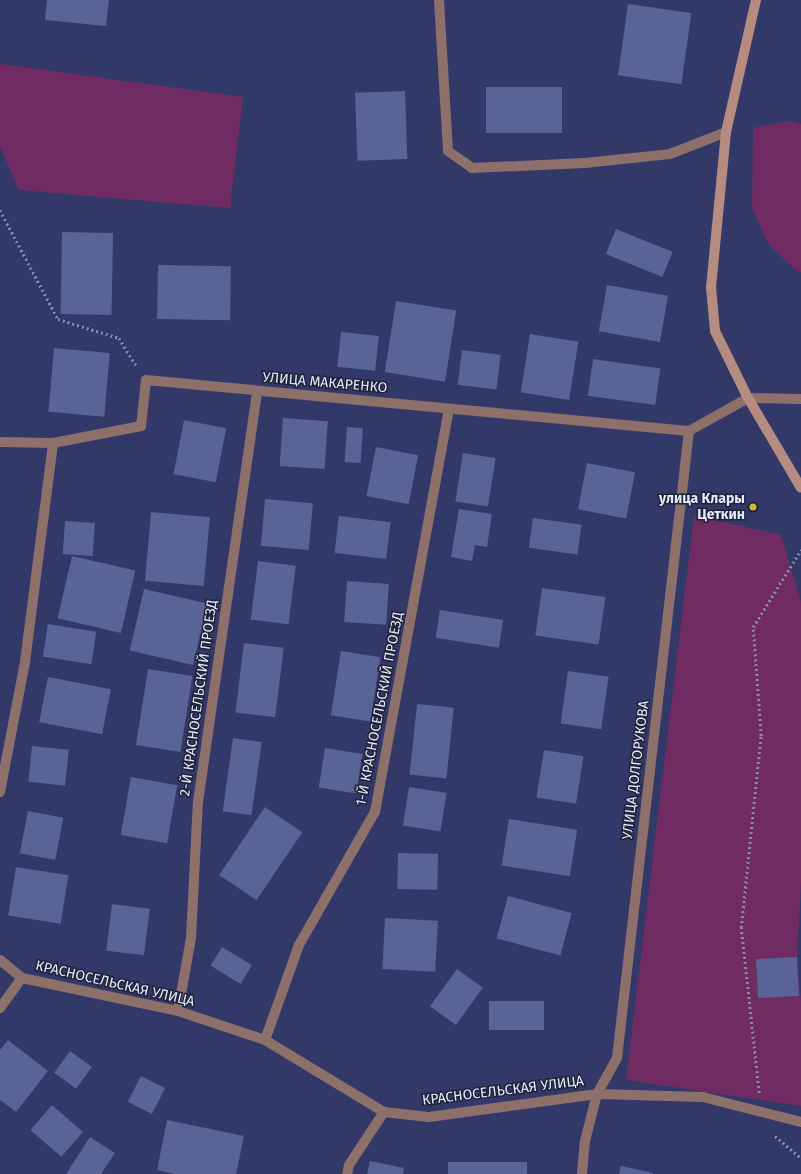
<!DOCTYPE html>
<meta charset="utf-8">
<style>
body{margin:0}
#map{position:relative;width:801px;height:1174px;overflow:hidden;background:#323969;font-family:"Fira Sans",sans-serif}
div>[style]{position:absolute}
.green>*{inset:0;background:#702b63}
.building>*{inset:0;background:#596396;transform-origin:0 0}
.path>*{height:2.5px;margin-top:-1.25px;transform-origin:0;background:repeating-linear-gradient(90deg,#858bad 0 2px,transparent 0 5px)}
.street>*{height:10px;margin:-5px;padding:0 5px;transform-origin:5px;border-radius:5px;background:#8c7069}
.secondary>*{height:10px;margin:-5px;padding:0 5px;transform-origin:5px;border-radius:5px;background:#b68b80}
.dots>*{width:11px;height:11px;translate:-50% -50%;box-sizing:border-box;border:2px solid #1f2339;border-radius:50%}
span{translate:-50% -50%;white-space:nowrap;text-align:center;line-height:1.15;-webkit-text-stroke:3px #1f2339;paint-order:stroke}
.street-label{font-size:14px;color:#e6eafc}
.poi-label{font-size:14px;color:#e6eafc;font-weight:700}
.right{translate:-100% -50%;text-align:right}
</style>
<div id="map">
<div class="green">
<div style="clip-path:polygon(0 64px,243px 97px,230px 208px,19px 190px,0 146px)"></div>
<div style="clip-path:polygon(791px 121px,801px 124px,801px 272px,797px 271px,769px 245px,752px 208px,753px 128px)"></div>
<div style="clip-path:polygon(694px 516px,781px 535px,801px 602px,801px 884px,797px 957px,801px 1002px,801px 1106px,626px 1080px)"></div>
</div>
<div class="building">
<div style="clip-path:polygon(47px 0,109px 0,106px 26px,45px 20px)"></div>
<div style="left:628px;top:4px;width:64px;height:72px;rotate:8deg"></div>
<div style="left:486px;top:87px;width:76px;height:46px"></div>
<div style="left:405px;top:91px;width:68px;height:50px;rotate:88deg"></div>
<div style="left:616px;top:229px;width:61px;height:27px;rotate:22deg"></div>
<div style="left:62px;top:232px;width:51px;height:82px;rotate:1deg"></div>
<div style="left:158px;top:265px;width:73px;height:54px;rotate:1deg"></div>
<div style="left:607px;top:285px;width:62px;height:47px;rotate:10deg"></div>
<div style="left:396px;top:301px;width:61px;height:72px;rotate:9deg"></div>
<div style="left:341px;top:332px;width:38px;height:35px;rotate:6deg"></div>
<div style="left:530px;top:334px;width:49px;height:59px;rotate:9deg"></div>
<div style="left:54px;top:348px;width:56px;height:64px;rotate:5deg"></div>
<div style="left:462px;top:350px;width:39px;height:35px;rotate:7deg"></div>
<div style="left:593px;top:359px;width:68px;height:37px;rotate:8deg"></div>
<div style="left:283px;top:418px;width:45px;height:48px;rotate:4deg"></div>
<div style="left:184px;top:420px;width:43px;height:55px;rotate:11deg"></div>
<div style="left:347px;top:427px;width:16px;height:35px;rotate:4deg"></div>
<div style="left:376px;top:447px;width:43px;height:50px;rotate:11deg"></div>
<div style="left:463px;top:453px;width:33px;height:49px;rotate:9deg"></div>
<div style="left:587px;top:463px;width:49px;height:47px;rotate:11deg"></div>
<div style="left:265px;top:499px;width:48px;height:47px;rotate:5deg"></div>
<div style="clip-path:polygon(459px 509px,492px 514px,487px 547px,475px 545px,472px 561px,451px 557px)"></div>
<div style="left:151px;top:512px;width:59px;height:69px;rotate:5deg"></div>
<div style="left:339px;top:516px;width:52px;height:37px;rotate:7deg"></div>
<div style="left:533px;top:518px;width:49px;height:30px;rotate:8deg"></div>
<div style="left:65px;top:521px;width:30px;height:33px;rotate:4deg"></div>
<div style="left:72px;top:556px;width:65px;height:64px;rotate:13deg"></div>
<div style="left:258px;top:561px;width:38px;height:59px;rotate:7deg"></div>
<div style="left:347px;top:581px;width:42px;height:41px;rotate:4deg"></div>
<div style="left:542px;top:588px;width:64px;height:48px;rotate:8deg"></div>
<div style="left:144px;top:589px;width:65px;height:63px;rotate:13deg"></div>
<div style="left:440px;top:610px;width:64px;height:28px;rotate:9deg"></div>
<div style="left:48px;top:624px;width:49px;height:33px;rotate:9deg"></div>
<div style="left:244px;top:643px;width:40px;height:70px;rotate:7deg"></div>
<div style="left:341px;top:651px;width:40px;height:65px;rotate:9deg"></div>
<div style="left:148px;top:669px;width:45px;height:77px;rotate:9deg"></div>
<div style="left:568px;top:671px;width:41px;height:53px;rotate:8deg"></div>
<div style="left:48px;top:677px;width:64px;height:46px;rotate:11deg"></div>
<div style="left:417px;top:704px;width:37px;height:71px;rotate:6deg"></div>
<div style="left:233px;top:738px;width:29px;height:74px;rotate:8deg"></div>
<div style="left:32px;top:746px;width:37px;height:36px;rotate:6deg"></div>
<div style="left:325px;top:748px;width:38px;height:40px;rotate:9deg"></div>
<div style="left:544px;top:750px;width:40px;height:48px;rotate:9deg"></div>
<div style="left:131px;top:777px;width:47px;height:59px;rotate:10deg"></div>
<div style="left:409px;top:787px;width:38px;height:39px;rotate:9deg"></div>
<div style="left:265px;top:807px;width:45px;height:82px;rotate:34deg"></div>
<div style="left:28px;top:811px;width:36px;height:43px;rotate:11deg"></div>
<div style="left:509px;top:819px;width:69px;height:47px;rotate:9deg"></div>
<div style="left:398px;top:853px;width:40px;height:36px;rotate:1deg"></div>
<div style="left:16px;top:867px;width:53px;height:49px;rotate:9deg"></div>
<div style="left:508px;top:896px;width:66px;height:44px;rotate:15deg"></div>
<div style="left:112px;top:904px;width:38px;height:47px;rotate:7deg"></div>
<div style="left:385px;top:918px;width:53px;height:51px;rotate:3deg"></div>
<div style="left:222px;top:947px;width:35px;height:22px;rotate:31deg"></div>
<div style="left:797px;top:957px;width:39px;height:41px;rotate:87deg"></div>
<div style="left:457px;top:969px;width:32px;height:46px;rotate:36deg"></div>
<div style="left:544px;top:1001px;width:29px;height:55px;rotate:90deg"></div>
<div style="clip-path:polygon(8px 1040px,48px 1071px,16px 1112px,0 1100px,0 1050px)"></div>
<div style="left:70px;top:1051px;width:27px;height:27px;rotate:36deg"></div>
<div style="left:141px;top:1076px;width:27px;height:29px;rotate:27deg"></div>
<div style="left:52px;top:1105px;width:41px;height:33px;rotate:41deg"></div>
<div style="clip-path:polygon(167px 1120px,244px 1136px,236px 1174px,175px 1174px,157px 1170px)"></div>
<div style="clip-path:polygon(90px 1137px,115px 1153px,101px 1174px,66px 1174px)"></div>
<div style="clip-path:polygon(370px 1161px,404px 1168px,403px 1174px,367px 1174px)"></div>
<div style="left:448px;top:1162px;width:79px;height:12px"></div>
<div style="clip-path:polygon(621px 1166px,653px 1173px,653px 1174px,619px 1174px)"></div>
</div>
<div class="path">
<div style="left:0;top:210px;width:123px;rotate:62deg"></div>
<div style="left:58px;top:319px;width:64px;rotate:17.3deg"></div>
<div style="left:119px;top:338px;width:32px;rotate:58deg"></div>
<div style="left:759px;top:1093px;width:166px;rotate:-96.2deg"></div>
<div style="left:741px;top:928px;width:193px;rotate:-84.1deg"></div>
<div style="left:761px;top:736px;width:109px;rotate:-94.2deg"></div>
<div style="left:753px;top:627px;width:91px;rotate:-58.1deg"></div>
<div style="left:775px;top:1136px;width:34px;rotate:40deg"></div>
</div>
<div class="street">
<div style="left:439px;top:0;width:151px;rotate:86.6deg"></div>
<div style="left:448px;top:151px;width:29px;rotate:35deg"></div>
<div style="left:472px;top:168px;width:113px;rotate:-2.5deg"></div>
<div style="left:585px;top:163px;width:85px;rotate:-6deg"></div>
<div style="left:670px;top:154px;width:60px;rotate:-21.4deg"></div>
<div style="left:0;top:442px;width:53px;rotate:1.1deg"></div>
<div style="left:53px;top:443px;width:90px;rotate:-10.9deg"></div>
<div style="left:141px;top:426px;width:46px;rotate:-83.8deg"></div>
<div style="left:146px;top:380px;width:545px;rotate:5.37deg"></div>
<div style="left:0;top:792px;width:132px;rotate:-79.1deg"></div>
<div style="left:25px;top:662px;width:221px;rotate:-82.7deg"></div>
<div style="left:0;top:960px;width:28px;rotate:39deg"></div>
<div style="left:22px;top:978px;width:159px;rotate:11.9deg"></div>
<div style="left:178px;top:1011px;width:92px;rotate:18.4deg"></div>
<div style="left:265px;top:1040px;width:139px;rotate:31.2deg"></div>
<div style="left:384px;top:1112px;width:45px;rotate:6.3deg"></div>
<div style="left:429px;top:1117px;width:170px;rotate:-7.8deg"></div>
<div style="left:597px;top:1094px;width:106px;rotate:1.6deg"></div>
<div style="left:703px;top:1097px;width:101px;rotate:14.3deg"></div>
<div style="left:0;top:1008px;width:37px;rotate:-54deg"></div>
<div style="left:178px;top:1011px;width:74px;rotate:-79.9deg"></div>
<div style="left:191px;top:938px;width:136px;rotate:-87.1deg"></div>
<div style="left:198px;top:802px;width:415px;rotate:-81.8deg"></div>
<div style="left:265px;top:1040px;width:101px;rotate:-70.3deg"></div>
<div style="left:299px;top:945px;width:153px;rotate:-60.3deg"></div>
<div style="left:375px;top:812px;width:410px;rotate:-79.6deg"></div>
<div style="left:347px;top:1174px;width:9px;rotate:-77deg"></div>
<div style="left:349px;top:1165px;width:64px;rotate:-56.6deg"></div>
<div style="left:582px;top:1174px;width:33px;rotate:-85deg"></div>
<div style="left:585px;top:1141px;width:49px;rotate:-75.7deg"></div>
<div style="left:597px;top:1094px;width:41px;rotate:-60.9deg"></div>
<div style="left:617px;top:1058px;width:631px;rotate:-83.45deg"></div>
<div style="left:689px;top:431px;width:68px;rotate:-29.2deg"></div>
<div style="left:748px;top:398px;width:53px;rotate:1.1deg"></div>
</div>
<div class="secondary">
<div style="left:756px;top:0;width:135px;rotate:102.8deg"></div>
<div style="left:726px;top:132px;width:156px;rotate:95.5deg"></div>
<div style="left:711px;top:287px;width:44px;rotate:84.8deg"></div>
<div style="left:715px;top:331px;width:75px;rotate:63.8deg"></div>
<div style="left:748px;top:398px;width:104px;rotate:59.5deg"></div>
</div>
<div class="dots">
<div style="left:753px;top:507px;background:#d4b635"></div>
</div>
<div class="street-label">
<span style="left:325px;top:383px;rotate:5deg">УЛИЦА МАКАРЕНКО</span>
<span style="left:199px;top:698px;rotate:-82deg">2-Й КРАСНОСЕЛЬСКИЙ ПРОЕЗД</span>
<span style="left:380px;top:709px;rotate:-79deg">1-Й КРАСНОСЕЛЬСКИЙ ПРОЕЗД</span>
<span style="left:636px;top:770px;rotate:-83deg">УЛИЦА ДОЛГОРУКОВА</span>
<span style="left:115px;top:984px;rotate:13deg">КРАСНОСЕЛЬСКАЯ УЛИЦА</span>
<span style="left:503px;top:1091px;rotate:-7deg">КРАСНОСЕЛЬСКАЯ УЛИЦА</span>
</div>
<div class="poi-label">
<span class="right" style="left:745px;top:507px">улица Клары<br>Цеткин</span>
</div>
</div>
